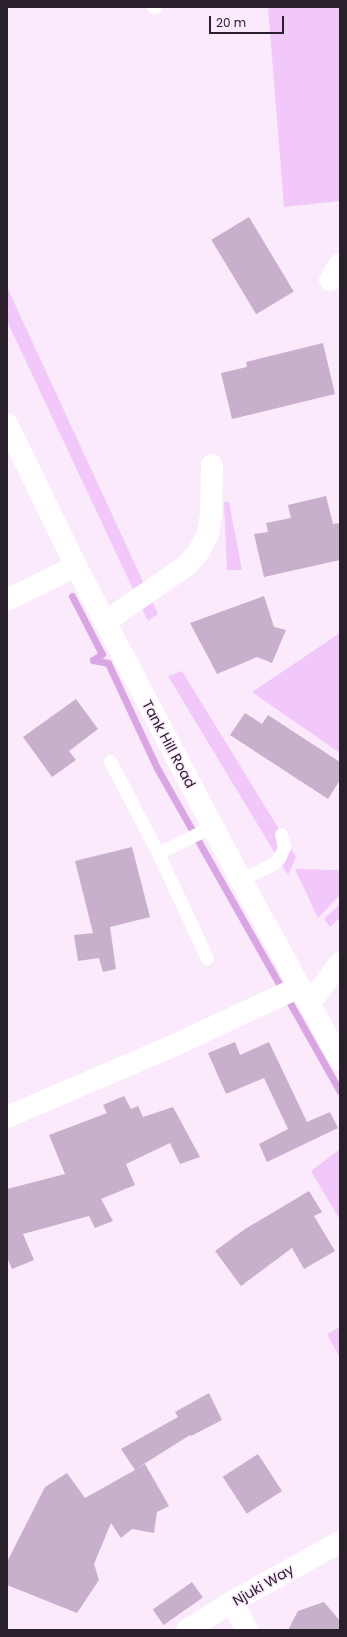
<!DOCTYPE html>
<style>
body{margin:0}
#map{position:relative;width:347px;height:1637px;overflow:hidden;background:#faeafc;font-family:Poppins,sans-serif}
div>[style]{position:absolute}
.green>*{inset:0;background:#f2c8fa}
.stream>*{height:7px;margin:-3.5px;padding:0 3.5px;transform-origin:3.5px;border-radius:3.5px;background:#daa5e3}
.building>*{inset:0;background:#c8afcc;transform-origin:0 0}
.lane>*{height:13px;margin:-6.5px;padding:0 6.5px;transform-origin:6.5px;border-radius:6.5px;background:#fff}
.street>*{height:22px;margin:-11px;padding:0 11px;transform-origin:11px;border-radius:11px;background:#fff}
.secondary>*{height:22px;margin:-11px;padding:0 11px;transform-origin:11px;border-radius:11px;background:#fff}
span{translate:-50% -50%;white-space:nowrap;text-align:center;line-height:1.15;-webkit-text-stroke:3px #faeafc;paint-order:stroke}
.street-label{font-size:14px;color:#29202b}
.frame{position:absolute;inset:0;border:8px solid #29202b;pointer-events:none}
.scale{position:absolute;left:209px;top:16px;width:75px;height:18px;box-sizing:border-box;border:2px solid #29202b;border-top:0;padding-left:5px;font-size:12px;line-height:14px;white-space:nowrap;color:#29202b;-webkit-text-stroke:3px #faeafc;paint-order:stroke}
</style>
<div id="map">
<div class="green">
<div style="clip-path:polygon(268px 7px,340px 7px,340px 201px,284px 207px)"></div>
<div style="clip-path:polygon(7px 287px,158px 614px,148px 621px,7px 321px)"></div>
<div style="clip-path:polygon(224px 502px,229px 502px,242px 570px,227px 570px)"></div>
<div style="clip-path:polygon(340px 633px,340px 753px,252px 692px)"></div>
<div style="clip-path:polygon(182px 671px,296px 857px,288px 875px,168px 676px)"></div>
<div style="clip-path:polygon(295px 869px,340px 870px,340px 895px,318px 918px)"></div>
<div style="clip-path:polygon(340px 904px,340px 918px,330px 927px,324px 919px)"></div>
<div style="clip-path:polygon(340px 1149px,340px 1220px,311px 1171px)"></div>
<div style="clip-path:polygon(340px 1327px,340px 1358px,327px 1334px)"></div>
</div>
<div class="stream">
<div style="left:72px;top:596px;width:65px;rotate:62.7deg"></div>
<div style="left:102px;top:654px;width:11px;rotate:146deg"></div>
<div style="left:93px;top:660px;width:15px;rotate:11deg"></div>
<div style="left:108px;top:663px;width:116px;rotate:65deg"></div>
<div style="left:157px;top:768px;width:371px;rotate:60.5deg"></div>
</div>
<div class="building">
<div style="left:249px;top:217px;width:87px;height:44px;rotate:59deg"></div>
<div style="clip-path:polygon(323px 343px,335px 394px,232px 419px,221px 373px,247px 367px,246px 362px)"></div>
<div style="clip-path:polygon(326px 496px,333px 524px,340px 523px,340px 560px,264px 577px,254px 534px,268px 532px,266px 523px,291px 518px,288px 505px)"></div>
<div style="clip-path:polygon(264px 596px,274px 627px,286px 630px,272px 663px,257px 657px,217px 674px,190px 623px)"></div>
<div style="clip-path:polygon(76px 699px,98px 729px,69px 751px,76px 760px,52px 777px,23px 737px)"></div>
<div style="clip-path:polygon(245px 713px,262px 724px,268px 715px,340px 762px,340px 780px,328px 799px,230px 735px)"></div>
<div style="clip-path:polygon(132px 847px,150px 917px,110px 927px,116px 969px,103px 972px,99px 958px,78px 961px,74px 935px,93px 933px,75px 861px)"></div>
<div style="clip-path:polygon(235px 1042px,240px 1055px,269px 1042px,307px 1122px,330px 1112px,338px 1128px,267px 1162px,259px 1144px,288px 1129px,264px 1078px,226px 1094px,208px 1053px)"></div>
<div style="clip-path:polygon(124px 1096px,131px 1109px,138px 1106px,143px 1117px,173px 1107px,200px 1157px,180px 1164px,170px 1143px,126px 1164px,135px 1185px,101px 1199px,113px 1221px,95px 1228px,89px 1216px,23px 1234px,34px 1260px,12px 1269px,7px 1258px,7px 1189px,65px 1174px,49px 1135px,107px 1113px,103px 1105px)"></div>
<div style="clip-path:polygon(309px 1191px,322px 1212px,314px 1216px,335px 1251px,304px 1269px,292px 1248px,241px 1286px,215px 1251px,245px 1229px)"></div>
<div style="clip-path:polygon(209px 1393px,222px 1420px,191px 1436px,190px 1435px,136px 1469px,145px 1464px,169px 1506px,157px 1512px,154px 1533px,132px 1529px,121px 1538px,111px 1523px,94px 1564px,99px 1580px,77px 1613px,7px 1585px,7px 1562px,45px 1487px,67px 1473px,85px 1498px,135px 1470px,121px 1449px,178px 1417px,175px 1412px)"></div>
<div style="left:258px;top:1454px;width:44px;height:42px;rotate:57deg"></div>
<div style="left:192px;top:1582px;width:19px;height:48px;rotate:55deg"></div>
<div style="clip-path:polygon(324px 1602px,340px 1621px,340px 1630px,288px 1630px,298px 1611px)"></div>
</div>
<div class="lane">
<div style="left:153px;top:7px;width:2px"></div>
<div style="left:110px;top:761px;width:104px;rotate:62.4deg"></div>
<div style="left:158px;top:853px;width:116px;rotate:65deg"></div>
<div style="left:158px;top:853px;width:61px;rotate:-26.1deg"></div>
<div style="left:241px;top:880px;width:36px;rotate:-27deg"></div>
<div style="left:273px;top:864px;width:8px;rotate:-45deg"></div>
<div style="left:279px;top:858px;width:12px;rotate:-66deg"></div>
<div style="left:284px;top:847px;width:13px;rotate:-103deg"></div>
</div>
<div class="street">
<div style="left:330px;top:280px;width:19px;rotate:-58deg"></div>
<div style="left:7px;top:600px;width:77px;rotate:-26.2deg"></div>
<div style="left:105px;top:622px;width:100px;rotate:-34.8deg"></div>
<div style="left:187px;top:565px;width:18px;rotate:-49deg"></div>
<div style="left:199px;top:551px;width:19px;rotate:-62deg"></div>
<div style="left:208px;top:534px;width:18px;rotate:-81deg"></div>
<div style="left:211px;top:516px;width:51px;rotate:-88.9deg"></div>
<div style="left:309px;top:1004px;width:51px;rotate:-52.9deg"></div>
<div style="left:7px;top:1117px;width:185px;rotate:-23.2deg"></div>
<div style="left:177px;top:1044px;width:135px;rotate:-25deg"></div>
<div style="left:232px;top:1602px;width:32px;rotate:62deg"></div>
<div style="left:187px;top:1630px;width:53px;rotate:-31.9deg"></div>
<div style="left:232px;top:1602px;width:124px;rotate:-29.1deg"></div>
</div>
<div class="secondary">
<div style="left:7px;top:424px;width:158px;rotate:64.1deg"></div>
<div style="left:76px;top:566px;width:355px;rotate:62.3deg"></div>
<div style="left:241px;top:880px;width:205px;rotate:61.1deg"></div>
</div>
<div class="street-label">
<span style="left:169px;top:744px;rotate:62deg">Tank Hill Road</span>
<span style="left:263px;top:1585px;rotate:-30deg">Njuki Way</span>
</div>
<div class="frame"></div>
<div class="scale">20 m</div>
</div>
